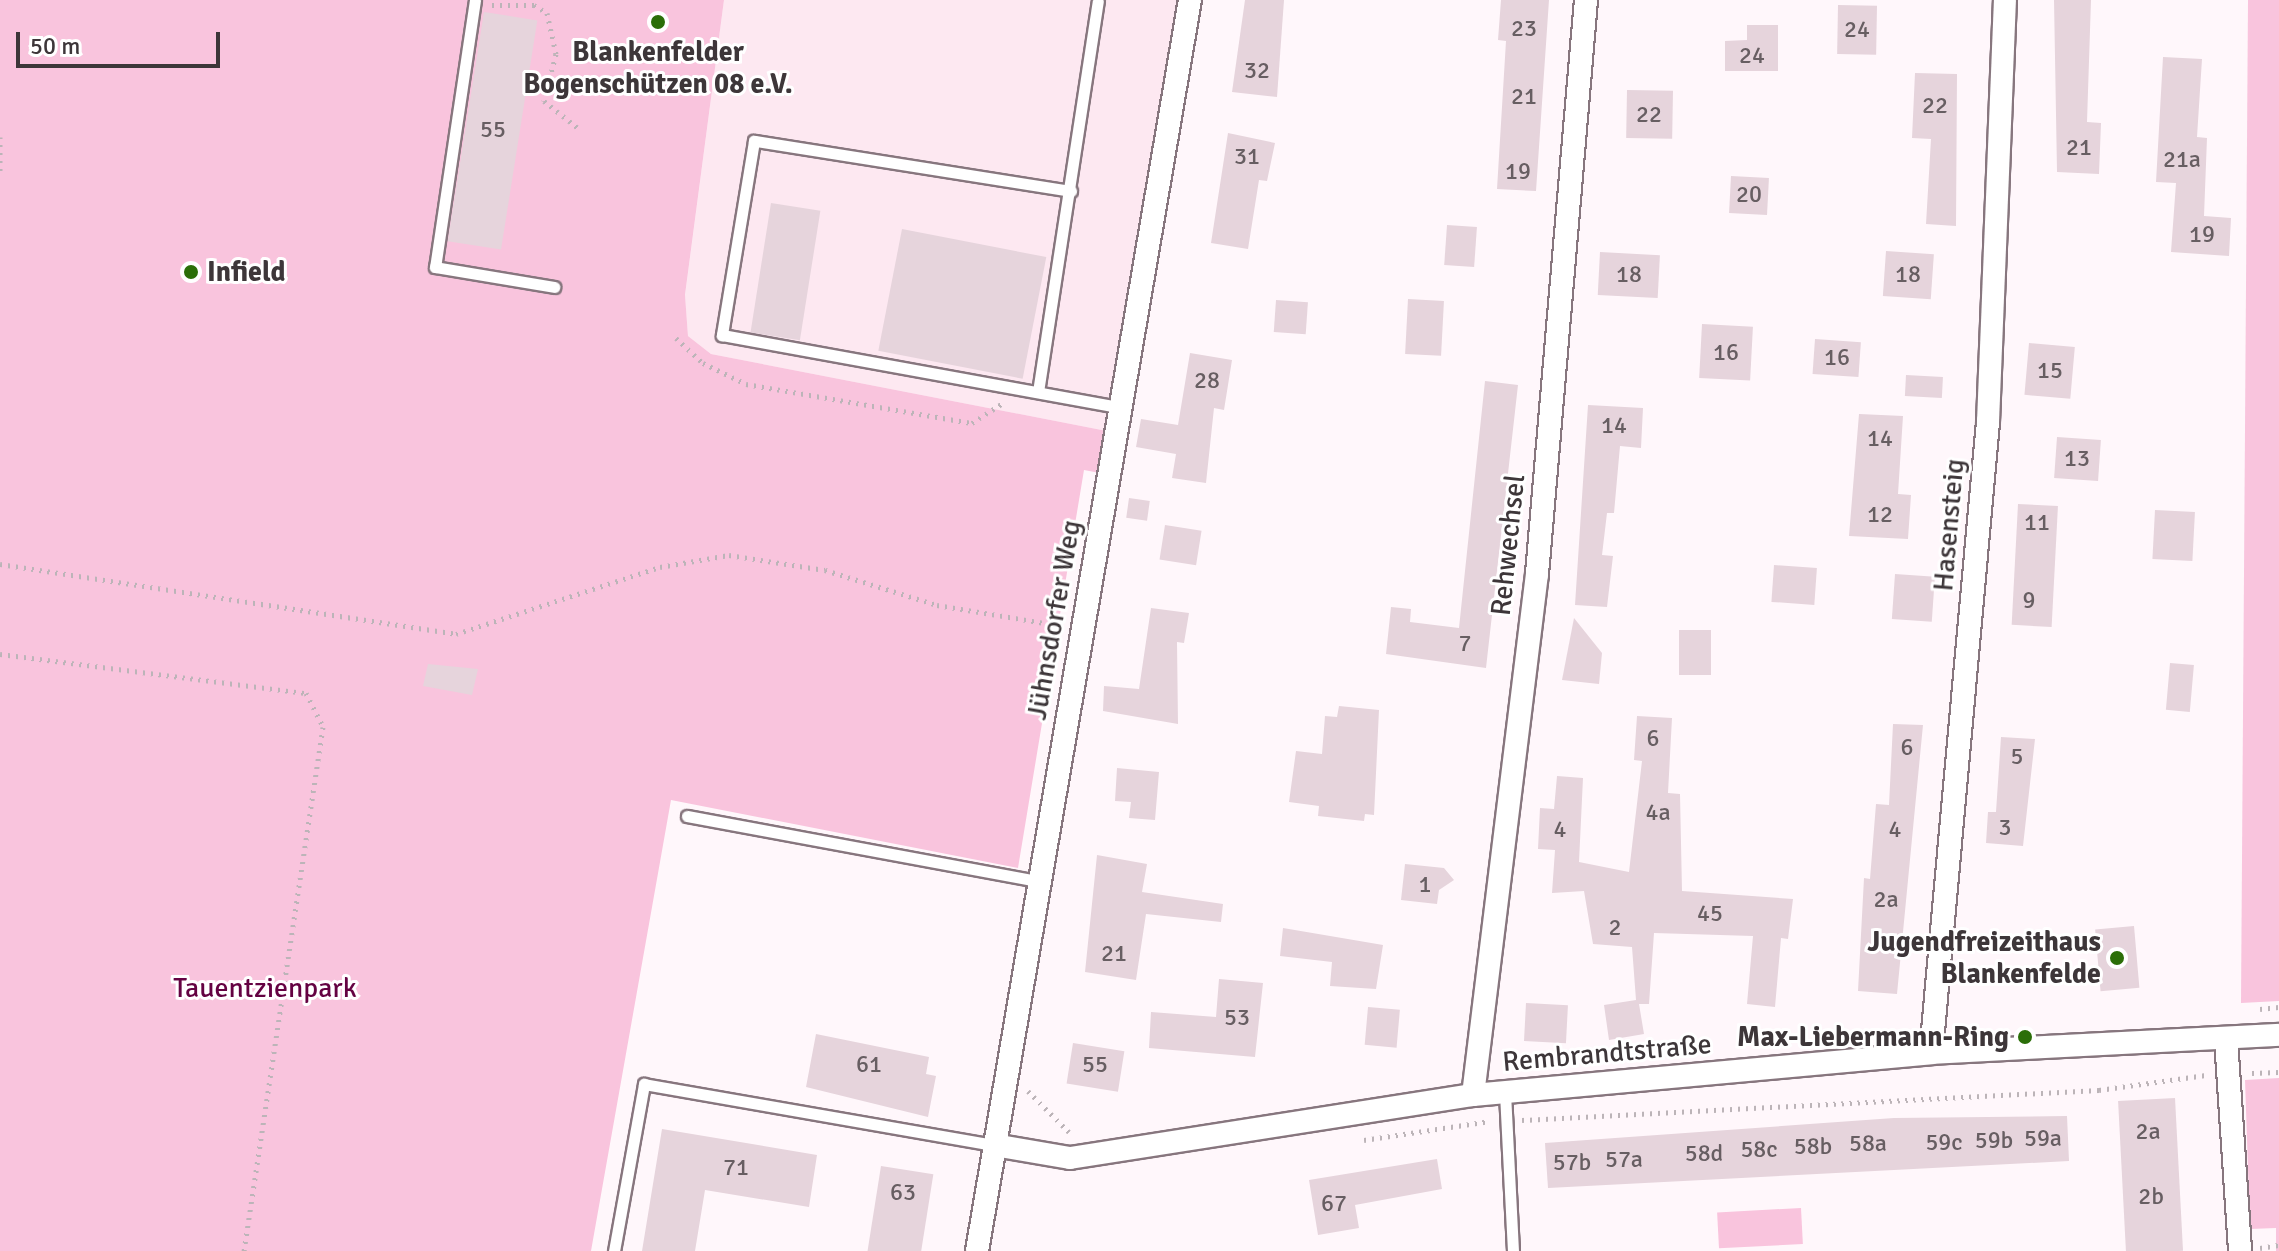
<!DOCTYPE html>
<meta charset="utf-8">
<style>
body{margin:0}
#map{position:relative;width:2279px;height:1251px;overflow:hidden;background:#fff7fb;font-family:Signika,sans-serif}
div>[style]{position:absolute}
.built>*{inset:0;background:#fde8f1}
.green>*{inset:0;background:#f9c4dd;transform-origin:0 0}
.building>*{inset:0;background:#e6d4dc;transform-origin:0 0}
.path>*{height:5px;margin-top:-2.5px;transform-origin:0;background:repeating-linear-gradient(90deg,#bcb4b8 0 2px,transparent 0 8px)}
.roads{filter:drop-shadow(2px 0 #87767e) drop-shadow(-2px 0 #87767e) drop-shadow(0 2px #87767e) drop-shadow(0 -2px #87767e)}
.lane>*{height:11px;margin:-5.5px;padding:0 5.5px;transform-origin:5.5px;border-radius:5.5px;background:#fff}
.street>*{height:22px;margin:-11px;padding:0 11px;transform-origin:11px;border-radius:11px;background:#fff}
.dots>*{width:22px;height:22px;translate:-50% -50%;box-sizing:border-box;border:4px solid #fff;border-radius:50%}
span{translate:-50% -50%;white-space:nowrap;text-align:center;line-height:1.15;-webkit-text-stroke:6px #fff;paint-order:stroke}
.number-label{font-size:24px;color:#675e62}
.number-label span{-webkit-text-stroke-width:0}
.poi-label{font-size:28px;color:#3d3639;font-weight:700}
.left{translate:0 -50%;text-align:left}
.right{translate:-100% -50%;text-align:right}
.street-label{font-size:28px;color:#3d3639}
.park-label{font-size:28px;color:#640242}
.scale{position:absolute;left:16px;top:32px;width:204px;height:36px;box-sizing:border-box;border:4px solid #3d3639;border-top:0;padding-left:10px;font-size:24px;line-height:28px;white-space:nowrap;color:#3d3639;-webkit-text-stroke:6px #fff;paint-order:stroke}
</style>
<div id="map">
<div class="built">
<div style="clip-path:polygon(724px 0,1190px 0,1117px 433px,711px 354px,688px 336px,685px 296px)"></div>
</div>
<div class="green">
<div style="clip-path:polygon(0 0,724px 0,685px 295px,688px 336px,711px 354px,1117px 433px,1110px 475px,1084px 470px,1018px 868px,671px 800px,591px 1251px,0 1251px)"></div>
<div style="clip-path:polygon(2248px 0,2279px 0,2279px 1001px,2241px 1003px)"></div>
<div style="clip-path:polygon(2279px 1078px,2279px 1251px,2276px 1251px,2276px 1228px,2250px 1229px,2245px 1080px)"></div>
<div style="left:1801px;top:1208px;width:36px;height:84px;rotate:87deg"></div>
</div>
<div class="building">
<div style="clip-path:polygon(1245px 0,1284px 0,1277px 97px,1232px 92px)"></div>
<div style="clip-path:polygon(1501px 0,1549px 0,1536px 191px,1497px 189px,1506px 41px,1498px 40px)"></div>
<div style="clip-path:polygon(2054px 0,2091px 0,2087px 122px,2101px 123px,2099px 174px,2057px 172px)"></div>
<div style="left:1838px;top:5px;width:39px;height:49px;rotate:1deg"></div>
<div style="left:484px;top:12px;width:54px;height:232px;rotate:9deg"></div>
<div style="clip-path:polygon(1747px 25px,1778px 25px,1778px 71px,1725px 71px,1725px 41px,1747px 40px)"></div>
<div style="clip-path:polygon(2163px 57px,2202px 59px,2197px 137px,2207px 138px,2204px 216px,2231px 218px,2229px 256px,2171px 252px,2176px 183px,2156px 182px)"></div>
<div style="clip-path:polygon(1915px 73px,1957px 74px,1956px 226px,1926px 224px,1931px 139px,1912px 138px)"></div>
<div style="left:1627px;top:90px;width:46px;height:48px;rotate:1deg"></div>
<div style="clip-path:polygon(1228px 133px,1275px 143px,1267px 181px,1259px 180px,1248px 249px,1211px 243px)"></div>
<div style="left:1731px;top:176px;width:38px;height:37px;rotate:3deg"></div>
<div style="left:771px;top:203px;width:50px;height:131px;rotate:9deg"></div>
<div style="left:1447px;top:225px;width:30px;height:40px;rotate:4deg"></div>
<div style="left:902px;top:229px;width:147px;height:124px;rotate:11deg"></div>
<div style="left:1886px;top:251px;width:48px;height:45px;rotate:4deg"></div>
<div style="left:1600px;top:252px;width:60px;height:43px;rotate:3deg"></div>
<div style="left:1408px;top:299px;width:36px;height:55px;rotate:3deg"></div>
<div style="left:1276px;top:300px;width:32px;height:32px;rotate:4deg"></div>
<div style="left:1702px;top:324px;width:51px;height:54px;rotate:3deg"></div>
<div style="left:1815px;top:339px;width:46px;height:35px;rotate:4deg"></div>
<div style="left:2029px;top:343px;width:46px;height:52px;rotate:5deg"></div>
<div style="clip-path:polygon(1190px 353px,1232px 360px,1224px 410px,1214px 408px,1206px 483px,1172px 478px,1176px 454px,1136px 447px,1141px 419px,1178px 425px)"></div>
<div style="left:1906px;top:375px;width:37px;height:21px;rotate:3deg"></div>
<div style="clip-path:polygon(1485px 381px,1518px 385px,1486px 668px,1386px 654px,1391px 607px,1411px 609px,1410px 622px,1459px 628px)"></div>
<div style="clip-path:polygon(1588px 405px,1643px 408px,1641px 448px,1620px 446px,1614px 513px,1607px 513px,1602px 555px,1613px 556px,1607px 607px,1575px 605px)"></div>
<div style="clip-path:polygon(1859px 414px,1903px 416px,1898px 494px,1911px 495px,1908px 539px,1849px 536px)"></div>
<div style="left:2057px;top:437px;width:44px;height:41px;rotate:4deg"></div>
<div style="left:1129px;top:498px;width:21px;height:20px;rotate:8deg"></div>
<div style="left:2018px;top:504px;width:40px;height:121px;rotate:3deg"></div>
<div style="left:2155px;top:510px;width:40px;height:49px;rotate:3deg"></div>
<div style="left:1165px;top:525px;width:37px;height:35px;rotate:9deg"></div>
<div style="left:1774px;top:565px;width:43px;height:37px;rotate:4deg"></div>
<div style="left:1895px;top:574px;width:40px;height:45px;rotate:4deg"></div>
<div style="clip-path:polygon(1151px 608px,1189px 613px,1184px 643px,1177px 642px,1178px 724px,1103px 711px,1104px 686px,1139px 689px)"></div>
<div style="clip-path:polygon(1574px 618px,1602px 653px,1599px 684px,1562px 680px)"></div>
<div style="left:1679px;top:630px;width:32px;height:45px"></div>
<div style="left:2170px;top:663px;width:24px;height:47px;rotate:5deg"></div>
<div style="clip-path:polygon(428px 664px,478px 669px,472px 695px,423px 686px)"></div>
<div style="clip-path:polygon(1339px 706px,1379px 710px,1374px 815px,1365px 814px,1364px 821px,1318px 816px,1319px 806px,1289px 802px,1296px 751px,1322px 754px,1325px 716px,1337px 717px)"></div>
<div style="clip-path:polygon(1637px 716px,1672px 718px,1668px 793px,1680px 794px,1682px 891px,1793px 899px,1788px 939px,1781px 938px,1775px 1007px,1747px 1004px,1753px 936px,1654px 933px,1649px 1004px,1639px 1004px,1644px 1034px,1609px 1040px,1604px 1005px,1636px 1000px,1632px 947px,1593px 944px,1584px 891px,1552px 893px,1555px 850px,1538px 849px,1540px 808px,1554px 809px,1557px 776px,1583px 778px,1579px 862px,1629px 872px,1642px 761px,1634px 760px)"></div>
<div style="clip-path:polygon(1893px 724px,1923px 725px,1897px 994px,1858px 991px,1864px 878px,1870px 879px,1876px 804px,1889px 805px)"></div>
<div style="clip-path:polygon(2001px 737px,2035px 739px,2023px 846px,1986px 843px,1988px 812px,1996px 812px)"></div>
<div style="clip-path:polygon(1117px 768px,1159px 772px,1155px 820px,1129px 818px,1131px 802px,1115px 801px)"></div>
<div style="clip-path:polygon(1097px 855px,1147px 864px,1142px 892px,1223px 904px,1221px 922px,1146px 914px,1136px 980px,1085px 972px)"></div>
<div style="clip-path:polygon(1405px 864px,1444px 868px,1454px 880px,1439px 890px,1437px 904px,1401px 900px)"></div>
<div style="left:2134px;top:926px;width:62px;height:39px;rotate:85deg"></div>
<div style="clip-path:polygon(1283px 928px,1383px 945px,1376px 989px,1330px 986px,1332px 962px,1280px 956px)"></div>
<div style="clip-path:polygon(1219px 979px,1263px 983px,1255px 1057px,1149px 1048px,1151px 1012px,1216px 1017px)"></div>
<div style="left:1526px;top:1003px;width:42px;height:38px;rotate:3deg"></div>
<div style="left:1368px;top:1007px;width:32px;height:38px;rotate:5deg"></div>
<div style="clip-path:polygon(816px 1034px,929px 1057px,926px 1074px,936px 1076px,928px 1117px,806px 1087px)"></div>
<div style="left:1073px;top:1043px;width:52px;height:41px;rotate:9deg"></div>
<div style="left:2175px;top:1098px;width:153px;height:57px;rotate:87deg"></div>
<div style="clip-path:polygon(2067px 1116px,2069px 1161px,1548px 1188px,1545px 1143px,1894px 1118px)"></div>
<div style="clip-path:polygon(662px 1129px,817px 1155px,809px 1207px,705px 1190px,695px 1251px,642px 1251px)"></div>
<div style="clip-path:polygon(1437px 1159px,1442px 1189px,1355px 1205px,1359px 1228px,1318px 1235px,1309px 1180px)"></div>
<div style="left:881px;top:1166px;width:53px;height:86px;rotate:9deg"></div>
</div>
<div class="path">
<div style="left:492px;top:5px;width:42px"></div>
<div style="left:534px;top:5px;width:15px;rotate:32deg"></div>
<div style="left:547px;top:13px;width:42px;rotate:77.6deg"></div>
<div style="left:556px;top:54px;width:49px;rotate:104.3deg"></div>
<div style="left:544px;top:101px;width:43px;rotate:38.5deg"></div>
<div style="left:0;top:137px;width:34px;rotate:90deg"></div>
<div style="left:676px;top:338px;width:37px;rotate:43deg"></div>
<div style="left:703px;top:363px;width:48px;rotate:26deg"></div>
<div style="left:746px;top:384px;width:229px;rotate:9.8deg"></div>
<div style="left:972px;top:423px;width:37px;rotate:-33deg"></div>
<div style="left:0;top:564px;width:461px;rotate:8.7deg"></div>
<div style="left:456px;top:634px;width:215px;rotate:-18.2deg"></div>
<div style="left:660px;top:567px;width:70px;rotate:-9.9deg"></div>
<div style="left:729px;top:555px;width:97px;rotate:8.9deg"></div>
<div style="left:825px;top:570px;width:117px;rotate:17.4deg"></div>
<div style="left:937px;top:605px;width:127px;rotate:9.5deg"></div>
<div style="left:0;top:654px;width:308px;rotate:7.3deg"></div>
<div style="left:306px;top:693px;width:38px;rotate:63deg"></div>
<div style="left:323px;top:727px;width:530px;rotate:98.57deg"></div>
<div style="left:2260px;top:1009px;width:19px;rotate:-6deg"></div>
<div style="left:2252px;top:1073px;width:27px;rotate:-2deg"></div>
<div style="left:1028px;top:1091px;width:58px;rotate:45deg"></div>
<div style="left:1522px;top:1120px;width:578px;rotate:-2.98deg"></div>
<div style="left:2099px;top:1090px;width:108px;rotate:-8deg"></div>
<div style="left:1364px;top:1140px;width:126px;rotate:-8.6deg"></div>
<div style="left:2260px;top:1248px;width:19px;rotate:-9deg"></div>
</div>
<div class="roads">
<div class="lane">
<div style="left:475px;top:0;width:270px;rotate:98.5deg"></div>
<div style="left:435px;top:267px;width:121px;rotate:9.5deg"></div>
<div style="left:1071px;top:191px;width:321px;rotate:-171deg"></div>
<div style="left:754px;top:141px;width:197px;rotate:99.4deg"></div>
<div style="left:722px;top:335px;width:404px;rotate:10.3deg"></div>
<div style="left:1038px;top:392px;width:395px;rotate:-81.3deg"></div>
<div style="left:687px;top:816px;width:357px;rotate:10.5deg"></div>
<div style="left:1505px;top:1093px;width:158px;rotate:87.1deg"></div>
<div style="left:614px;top:1251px;width:170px;rotate:-79.8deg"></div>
<div style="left:644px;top:1084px;width:355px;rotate:9.9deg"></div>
</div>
<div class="street">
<div style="left:2226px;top:1039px;width:212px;rotate:86.2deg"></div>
<div style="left:1931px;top:1053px;width:634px;rotate:-84.84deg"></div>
<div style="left:1988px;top:422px;width:422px;rotate:-87.7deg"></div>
<div style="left:1473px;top:1095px;width:525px;rotate:-83deg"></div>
<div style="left:1537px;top:574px;width:576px;rotate:-85.12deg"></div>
<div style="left:994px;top:1145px;width:77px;rotate:9.7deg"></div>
<div style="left:1070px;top:1158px;width:408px;rotate:-8.9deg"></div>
<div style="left:1473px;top:1095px;width:460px;rotate:-5.2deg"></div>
<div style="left:1931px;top:1053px;width:348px;rotate:-3deg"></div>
<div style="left:977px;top:1251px;width:1269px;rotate:-80.34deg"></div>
</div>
</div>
<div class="dots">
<div style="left:658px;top:22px;background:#2b6e08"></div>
<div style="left:191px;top:272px;background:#2b6e08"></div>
<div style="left:2117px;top:958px;background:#2b6e08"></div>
<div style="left:2025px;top:1037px;background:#2b6e08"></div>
</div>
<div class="number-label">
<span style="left:1524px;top:29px">23</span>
<span style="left:1857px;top:30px">24</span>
<span style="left:1752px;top:56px">24</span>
<span style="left:1257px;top:71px">32</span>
<span style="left:1524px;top:97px">21</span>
<span style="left:1935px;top:106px">22</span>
<span style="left:1649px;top:115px">22</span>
<span style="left:493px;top:130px">55</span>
<span style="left:2079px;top:148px">21</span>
<span style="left:1247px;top:157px">31</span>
<span style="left:2182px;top:160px">21a</span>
<span style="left:1518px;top:172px">19</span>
<span style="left:1749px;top:195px">20</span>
<span style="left:2202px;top:235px">19</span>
<span style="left:1629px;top:275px">18</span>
<span style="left:1908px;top:275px">18</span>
<span style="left:1726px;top:353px">16</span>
<span style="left:1837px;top:358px">16</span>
<span style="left:2050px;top:371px">15</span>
<span style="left:1207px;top:381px">28</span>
<span style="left:1614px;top:426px">14</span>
<span style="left:1880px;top:439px">14</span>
<span style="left:2077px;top:459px">13</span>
<span style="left:1880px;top:515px">12</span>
<span style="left:2037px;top:523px">11</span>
<span style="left:2029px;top:601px">9</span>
<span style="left:1465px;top:644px">7</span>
<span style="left:1653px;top:739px">6</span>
<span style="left:1907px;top:748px">6</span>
<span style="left:2017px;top:757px">5</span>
<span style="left:1658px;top:813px">4a</span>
<span style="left:2005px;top:828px">3</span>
<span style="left:1560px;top:830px">4</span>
<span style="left:1895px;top:830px">4</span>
<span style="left:1425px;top:885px">1</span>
<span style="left:1886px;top:900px">2a</span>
<span style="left:1710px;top:914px">45</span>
<span style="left:1615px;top:928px">2</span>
<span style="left:1114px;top:954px">21</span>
<span style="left:1237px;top:1018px">53</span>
<span style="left:869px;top:1065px">61</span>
<span style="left:1095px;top:1065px">55</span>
<span style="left:2148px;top:1132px">2a</span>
<span style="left:2043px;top:1139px">59a</span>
<span style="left:1994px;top:1141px">59b</span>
<span style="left:1944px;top:1143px">59c</span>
<span style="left:1868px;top:1144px">58a</span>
<span style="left:1813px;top:1147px">58b</span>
<span style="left:1759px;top:1150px">58c</span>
<span style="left:1704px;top:1154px">58d</span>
<span style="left:1624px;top:1160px">57a</span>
<span style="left:1572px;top:1163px">57b</span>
<span style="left:736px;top:1168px">71</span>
<span style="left:903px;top:1193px">63</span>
<span style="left:2151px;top:1197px">2b</span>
<span style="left:1334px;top:1204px">67</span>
</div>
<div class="poi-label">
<span style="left:658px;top:68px">Blankenfelder<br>Bogenschützen 08 e.V.</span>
<span class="left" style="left:207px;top:272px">Infield</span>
<span class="right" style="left:2101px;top:958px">Jugendfreizeithaus<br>Blankenfelde</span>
<span class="right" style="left:2009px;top:1037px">Max-Liebermann-Ring</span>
</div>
<div class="street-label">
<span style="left:1949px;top:525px;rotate:-85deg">Hasensteig</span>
<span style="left:1508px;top:545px;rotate:-84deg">Rehwechsel</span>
<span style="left:1054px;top:620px;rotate:-80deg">Jühnsdorfer Weg</span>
<span style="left:1607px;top:1053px;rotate:-5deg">Rembrandtstraße</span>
</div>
<div class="park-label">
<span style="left:265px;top:988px">Tauentzienpark</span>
</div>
<div class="scale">50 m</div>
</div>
